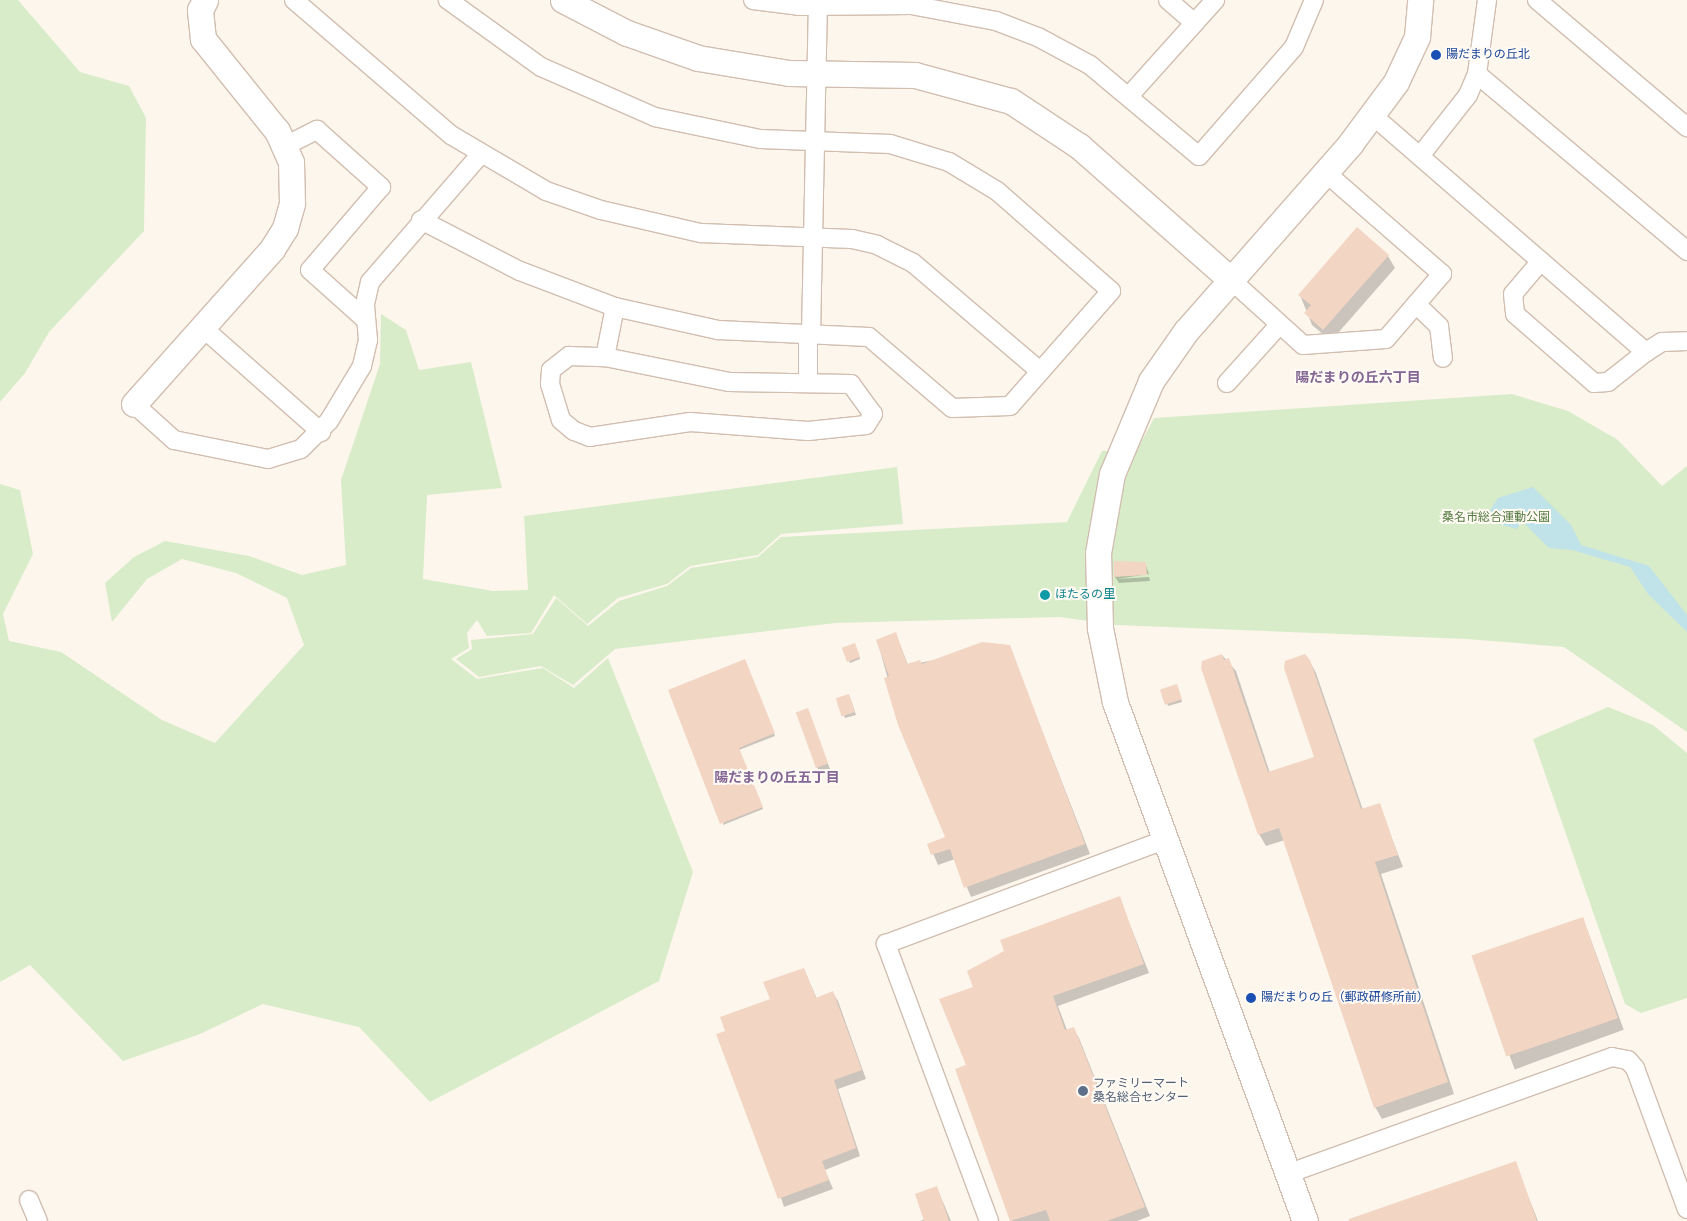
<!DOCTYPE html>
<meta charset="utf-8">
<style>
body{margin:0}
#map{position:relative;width:1687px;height:1221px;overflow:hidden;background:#fdf6ec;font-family:"Asap Condensed","Noto Sans JP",sans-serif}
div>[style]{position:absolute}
.green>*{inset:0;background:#d8ecc9}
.water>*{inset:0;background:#bfe3e8}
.shadow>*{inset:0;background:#0003;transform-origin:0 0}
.building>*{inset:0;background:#f3d5c3;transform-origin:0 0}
.roads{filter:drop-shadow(1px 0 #d1beb0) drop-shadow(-1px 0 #d1beb0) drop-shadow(0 1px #d1beb0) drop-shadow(0 -1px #d1beb0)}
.street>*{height:18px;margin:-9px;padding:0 9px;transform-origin:9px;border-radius:9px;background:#fff}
.secondary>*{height:25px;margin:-12.5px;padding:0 12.5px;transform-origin:12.5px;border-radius:12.5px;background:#fff}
.dots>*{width:14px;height:14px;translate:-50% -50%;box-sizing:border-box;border:2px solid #fffaf3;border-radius:50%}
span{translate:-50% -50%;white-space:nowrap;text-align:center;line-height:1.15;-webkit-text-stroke:4px #fffaf3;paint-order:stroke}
.transit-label{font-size:12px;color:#164399}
.left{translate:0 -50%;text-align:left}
.park-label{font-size:12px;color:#537a41}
.culture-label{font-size:12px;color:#0d838f}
.service-label{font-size:12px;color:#4e5e75}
.neighbourhood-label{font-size:14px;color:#846695;font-weight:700}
</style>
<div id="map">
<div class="green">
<div style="clip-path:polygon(0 0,18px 0,80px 72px,129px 86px,146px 118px,144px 231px,49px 332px,25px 373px,0 402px)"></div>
<div style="clip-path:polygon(381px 314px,406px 330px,419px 370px,471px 362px,502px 488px,427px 495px,423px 579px,493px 591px,528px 590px,524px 516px,897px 467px,903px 524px,781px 534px,758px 555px,690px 566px,667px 584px,618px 598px,587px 624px,554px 595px,531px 633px,487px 636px,477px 620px,467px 633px,469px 648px,451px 659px,477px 679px,543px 668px,574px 688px,608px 658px,693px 872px,659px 981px,430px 1102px,359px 1027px,263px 1004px,200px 1034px,123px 1061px,30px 965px,0 982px,0 484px,20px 490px,33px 554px,3px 614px,9px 641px,61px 652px,162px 720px,215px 743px,304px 645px,287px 598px,236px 573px,182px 559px,147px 579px,112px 622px,105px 583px,134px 557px,165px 541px,249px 556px,302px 575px,346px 565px,341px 480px,380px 364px)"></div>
<div style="clip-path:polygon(1512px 394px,1568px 411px,1618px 440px,1662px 486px,1687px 466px,1687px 732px,1564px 647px,1467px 639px,1116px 625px,1060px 617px,835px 623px,615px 649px,573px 685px,541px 666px,479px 677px,456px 659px,472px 649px,471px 640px,533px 634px,556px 598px,588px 626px,619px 601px,667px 586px,691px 568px,758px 557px,781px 537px,1067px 522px,1102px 451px,1137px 450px,1154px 418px)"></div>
<div style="clip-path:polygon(1608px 707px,1653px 725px,1687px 753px,1687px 998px,1641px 1013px,1625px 1004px,1533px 739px)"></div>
</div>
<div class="water">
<div style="clip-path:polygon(1533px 487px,1571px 525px,1581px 545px,1649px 566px,1687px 615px,1687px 632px,1648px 594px,1630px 567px,1572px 550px,1549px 548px,1522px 521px,1517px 529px,1498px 524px,1490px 510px,1498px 498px)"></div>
</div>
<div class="shadow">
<div style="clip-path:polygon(1388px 256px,1395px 268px,1331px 341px,1312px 325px,1300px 295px)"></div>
<div style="clip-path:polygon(1115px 562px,1145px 563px,1149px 574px,1117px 579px,1149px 577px,1150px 581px,1119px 583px,1115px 577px)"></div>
<div style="clip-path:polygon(896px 634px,908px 665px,1009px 646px,1090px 854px,971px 897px,955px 859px,938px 865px,929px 844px,947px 838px,905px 740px,877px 640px)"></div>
<div style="clip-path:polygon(856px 647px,860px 659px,850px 663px,844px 649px)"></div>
<div style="clip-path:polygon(1222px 655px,1236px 671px,1270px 773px,1316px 758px,1309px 660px,1316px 673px,1363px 810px,1379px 805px,1403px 867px,1381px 874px,1454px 1094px,1382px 1119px,1375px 1107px,1285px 840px,1266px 846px,1259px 834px)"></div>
<div style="clip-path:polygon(746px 663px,775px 736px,739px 750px,763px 809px,723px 825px)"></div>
<div style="clip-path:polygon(1178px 688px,1182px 702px,1168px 706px,1162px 690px)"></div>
<div style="clip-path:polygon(850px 697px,856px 715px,845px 718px,844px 716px)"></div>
<div style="clip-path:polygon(808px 710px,830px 769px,820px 773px,817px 767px)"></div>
<div style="clip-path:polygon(1119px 897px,1149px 973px,1058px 1006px,1067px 1030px,1073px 1028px,1079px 1038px,1150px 1216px,1137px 1221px,1012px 1221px,957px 1070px,968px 1066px,974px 987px)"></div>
<div style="left:1583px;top:918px;width:119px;height:116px;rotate:70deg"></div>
<div style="clip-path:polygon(804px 969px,817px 999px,833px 993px,838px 1001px,866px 1079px,838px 1089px,860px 1156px,825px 1170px,833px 1189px,784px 1207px,727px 1032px,771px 1000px)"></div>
<div style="clip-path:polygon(1515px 1163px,1538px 1221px,1358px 1221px)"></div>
<div style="clip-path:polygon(937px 1188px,951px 1221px,920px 1221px,925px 1219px)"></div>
</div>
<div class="building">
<div style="clip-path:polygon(1357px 227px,1389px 255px,1323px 330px,1304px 313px,1311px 305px,1298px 295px)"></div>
<div style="clip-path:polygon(1114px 561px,1146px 562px,1147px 575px,1114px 577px)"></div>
<div style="clip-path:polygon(896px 632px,907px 664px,920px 660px,922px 664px,982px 642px,1010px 645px,1085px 844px,964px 888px,950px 849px,931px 855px,927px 844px,945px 837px,898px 725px,884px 678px,889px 676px,876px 640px)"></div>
<div style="left:855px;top:643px;width:15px;height:14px;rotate:70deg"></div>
<div style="clip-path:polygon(1222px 654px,1224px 660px,1229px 658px,1268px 772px,1314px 757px,1284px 668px,1285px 661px,1305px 654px,1310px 660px,1361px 809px,1380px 803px,1398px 855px,1375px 862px,1448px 1082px,1374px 1108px,1279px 828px,1258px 835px,1201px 668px,1202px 661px)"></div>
<div style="clip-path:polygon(745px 659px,775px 733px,739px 748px,763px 807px,720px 824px,668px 690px)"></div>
<div style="left:1177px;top:684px;width:16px;height:18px;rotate:72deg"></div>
<div style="left:849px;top:694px;width:19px;height:14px;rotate:72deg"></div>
<div style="left:808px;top:708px;width:59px;height:13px;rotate:70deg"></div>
<div style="clip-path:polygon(1120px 896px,1144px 964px,1053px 996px,1065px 1030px,1074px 1027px,1145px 1207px,1107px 1221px,1050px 1221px,1046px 1210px,1010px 1221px,955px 1069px,966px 1065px,939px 999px,973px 987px,967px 971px,1004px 951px,1000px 940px)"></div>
<div style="left:1583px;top:917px;width:107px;height:118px;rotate:71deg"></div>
<div style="clip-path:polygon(804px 968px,816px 998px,833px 991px,862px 1070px,834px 1080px,856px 1148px,822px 1161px,829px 1180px,778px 1199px,716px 1034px,725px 1031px,720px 1017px,770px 999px,763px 982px)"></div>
<div style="clip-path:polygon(1516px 1161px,1537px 1221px,1349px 1221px,1349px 1219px)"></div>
<div style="clip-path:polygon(937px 1186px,949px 1221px,924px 1221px,915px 1194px)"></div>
</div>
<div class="roads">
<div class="street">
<div style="left:294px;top:0;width:207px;rotate:40.7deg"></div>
<div style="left:451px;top:135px;width:110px;rotate:30.5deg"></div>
<div style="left:546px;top:191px;width:58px;rotate:19.1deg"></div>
<div style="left:601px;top:210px;width:103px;rotate:13deg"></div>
<div style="left:701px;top:233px;width:151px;rotate:2.3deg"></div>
<div style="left:852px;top:239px;width:26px;rotate:13deg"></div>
<div style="left:877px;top:245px;width:40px;rotate:26.6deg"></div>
<div style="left:913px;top:263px;width:167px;rotate:40.4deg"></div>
<div style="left:753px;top:0;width:46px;rotate:7.4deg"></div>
<div style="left:799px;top:6px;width:112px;rotate:-0.5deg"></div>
<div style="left:911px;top:5px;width:86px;rotate:10.7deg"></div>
<div style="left:996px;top:21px;width:45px;rotate:20.9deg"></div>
<div style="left:1038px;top:37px;width:59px;rotate:28.3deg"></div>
<div style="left:1090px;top:65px;width:142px;rotate:39.9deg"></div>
<div style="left:1199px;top:156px;width:145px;rotate:-48.9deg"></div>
<div style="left:1294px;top:47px;width:51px;rotate:-66.9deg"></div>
<div style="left:1168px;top:0;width:35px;rotate:41deg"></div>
<div style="left:1537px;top:0;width:197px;rotate:40.3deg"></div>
<div style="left:1477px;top:74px;width:275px;rotate:40.1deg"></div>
<div style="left:1129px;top:96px;width:129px;rotate:-48.1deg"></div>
<div style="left:1371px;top:114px;width:364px;rotate:40.9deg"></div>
<div style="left:1646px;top:352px;width:19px;rotate:-32deg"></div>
<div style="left:1662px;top:342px;width:25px;rotate:-2deg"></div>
<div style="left:285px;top:146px;width:36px;rotate:-27deg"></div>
<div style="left:317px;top:130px;width:86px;rotate:41.7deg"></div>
<div style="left:381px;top:187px;width:109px;rotate:130.5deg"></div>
<div style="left:310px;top:270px;width:75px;rotate:41.8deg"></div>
<div style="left:1420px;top:156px;width:78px;rotate:-51.8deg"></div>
<div style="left:1468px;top:95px;width:23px;rotate:-67deg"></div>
<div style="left:1477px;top:74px;width:75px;rotate:-82.3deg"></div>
<div style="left:421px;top:220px;width:111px;rotate:27.3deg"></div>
<div style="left:520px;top:271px;width:102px;rotate:20.8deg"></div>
<div style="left:615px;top:307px;width:106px;rotate:12.6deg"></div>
<div style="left:718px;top:330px;width:151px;rotate:2.7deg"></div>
<div style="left:869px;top:337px;width:109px;rotate:40.5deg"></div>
<div style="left:952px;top:408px;width:58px;rotate:-2deg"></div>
<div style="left:1010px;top:406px;width:153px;rotate:-48.7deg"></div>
<div style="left:1111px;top:291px;width:152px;rotate:-138.7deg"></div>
<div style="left:997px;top:191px;width:56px;rotate:-148.9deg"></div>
<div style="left:949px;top:162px;width:62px;rotate:-163deg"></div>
<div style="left:890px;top:144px;width:130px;rotate:-177.8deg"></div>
<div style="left:760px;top:139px;width:107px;rotate:-168.2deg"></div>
<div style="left:655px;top:117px;width:124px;rotate:-156.3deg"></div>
<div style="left:541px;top:67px;width:115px;rotate:-144.2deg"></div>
<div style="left:1541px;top:261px;width:43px;rotate:130.3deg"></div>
<div style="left:1513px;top:294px;width:20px;rotate:84deg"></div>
<div style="left:1515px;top:314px;width:105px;rotate:41.1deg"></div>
<div style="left:1594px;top:383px;width:14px;rotate:-4deg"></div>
<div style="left:1608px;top:382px;width:48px;rotate:-38.3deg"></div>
<div style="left:1230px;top:279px;width:98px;rotate:42.1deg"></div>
<div style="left:1303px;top:345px;width:83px;rotate:-4.1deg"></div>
<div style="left:1386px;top:339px;width:86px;rotate:-49.3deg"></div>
<div style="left:1442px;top:274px;width:155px;rotate:-138.9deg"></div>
<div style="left:1416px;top:304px;width:32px;rotate:44deg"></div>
<div style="left:1439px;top:326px;width:32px;rotate:83deg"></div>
<div style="left:202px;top:327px;width:159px;rotate:41.4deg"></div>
<div style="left:811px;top:335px;width:335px;rotate:-88.8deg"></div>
<div style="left:569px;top:356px;width:36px;rotate:2deg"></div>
<div style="left:605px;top:357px;width:126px;rotate:11.4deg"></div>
<div style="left:729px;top:382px;width:122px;rotate:0.9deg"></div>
<div style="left:851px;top:384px;width:37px;rotate:54deg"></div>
<div style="left:873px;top:414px;width:13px;rotate:122deg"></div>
<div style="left:866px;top:425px;width:58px;rotate:174.1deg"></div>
<div style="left:808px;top:431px;width:118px;rotate:-175.6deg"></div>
<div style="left:690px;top:422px;width:101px;rotate:171.5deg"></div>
<div style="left:590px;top:437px;width:17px;rotate:-159deg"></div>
<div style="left:574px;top:431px;width:17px;rotate:-140deg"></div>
<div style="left:561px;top:420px;width:38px;rotate:-107deg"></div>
<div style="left:550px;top:384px;width:14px;rotate:-86deg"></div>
<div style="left:551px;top:370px;width:23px;rotate:-38deg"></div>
<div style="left:605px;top:357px;width:51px;rotate:-78.7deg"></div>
<div style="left:808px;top:382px;width:47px;rotate:-90deg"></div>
<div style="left:1227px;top:383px;width:78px;rotate:-48.1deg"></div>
<div style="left:134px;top:404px;width:54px;rotate:42deg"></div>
<div style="left:174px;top:440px;width:96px;rotate:11.4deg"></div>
<div style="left:268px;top:459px;width:34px;rotate:-17deg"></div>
<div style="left:301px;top:449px;width:40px;rotate:-45deg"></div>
<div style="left:329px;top:421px;width:64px;rotate:-59deg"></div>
<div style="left:362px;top:366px;width:27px;rotate:-77deg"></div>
<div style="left:368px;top:340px;width:36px;rotate:-95deg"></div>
<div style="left:365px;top:304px;width:23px;rotate:-77deg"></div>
<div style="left:370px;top:282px;width:168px;rotate:-49.1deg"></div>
<div style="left:1287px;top:1174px;width:345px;rotate:-19.8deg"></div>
<div style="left:1612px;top:1057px;width:16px;rotate:11deg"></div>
<div style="left:1628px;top:1060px;width:11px;rotate:49deg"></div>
<div style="left:1635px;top:1068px;width:150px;rotate:69.8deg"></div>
<div style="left:29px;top:1200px;width:23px;rotate:67deg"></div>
<div style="left:989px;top:1221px;width:296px;rotate:-110.4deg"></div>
<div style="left:886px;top:944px;width:297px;rotate:-20.5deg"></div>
</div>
<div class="secondary">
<div style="left:563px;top:0;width:72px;rotate:27.3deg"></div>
<div style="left:627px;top:33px;width:75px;rotate:19.4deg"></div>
<div style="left:698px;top:58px;width:92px;rotate:9.4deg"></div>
<div style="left:789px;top:73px;width:126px;rotate:0.9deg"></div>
<div style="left:915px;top:75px;width:99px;rotate:15.2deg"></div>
<div style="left:1011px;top:101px;width:82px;rotate:33.5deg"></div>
<div style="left:1079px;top:146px;width:201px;rotate:41.4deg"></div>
<div style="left:134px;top:404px;width:208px;rotate:-48.3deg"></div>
<div style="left:272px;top:249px;width:25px;rotate:-58deg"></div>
<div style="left:285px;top:228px;width:26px;rotate:-74deg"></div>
<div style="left:292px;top:203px;width:41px;rotate:-91.4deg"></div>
<div style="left:291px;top:162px;width:34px;rotate:-114deg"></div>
<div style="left:277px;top:131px;width:118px;rotate:-128.8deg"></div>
<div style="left:203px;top:39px;width:29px;rotate:-96deg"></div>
<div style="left:200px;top:10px;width:11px;rotate:-63deg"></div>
<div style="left:1305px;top:1221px;width:553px;rotate:-110.11deg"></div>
<div style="left:1115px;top:702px;width:76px;rotate:-101.5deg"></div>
<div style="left:1100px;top:628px;width:75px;rotate:-91.5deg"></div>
<div style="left:1098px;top:553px;width:80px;rotate:-80deg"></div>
<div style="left:1112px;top:474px;width:101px;rotate:-67.2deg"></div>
<div style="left:1151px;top:381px;width:61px;rotate:-55deg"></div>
<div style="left:1186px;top:331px;width:249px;rotate:-48.7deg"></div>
<div style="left:1350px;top:144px;width:77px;rotate:-53.4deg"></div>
<div style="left:1396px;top:82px;width:50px;rotate:-65deg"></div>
<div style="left:1417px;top:37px;width:37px;rotate:-85deg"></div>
</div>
</div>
<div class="dots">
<div style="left:1436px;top:55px;background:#1a4fb4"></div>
<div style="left:1045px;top:595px;background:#0f9aa8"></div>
<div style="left:1251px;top:998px;background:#1a4fb4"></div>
<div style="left:1083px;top:1091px;background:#5c6f8a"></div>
</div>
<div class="transit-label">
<span class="left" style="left:1446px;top:55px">陽だまりの丘北</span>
<span class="left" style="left:1261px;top:998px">陽だまりの丘（郵政研修所前）</span>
</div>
<div class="park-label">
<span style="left:1496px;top:518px">桑名市総合運動公園</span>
</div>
<div class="culture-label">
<span class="left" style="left:1055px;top:595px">ほたるの里</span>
</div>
<div class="service-label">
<span class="left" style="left:1093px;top:1091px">ファミリーマート<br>桑名総合センター</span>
</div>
<div class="neighbourhood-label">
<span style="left:1358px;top:377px">陽だまりの丘六丁目</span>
<span style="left:777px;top:777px">陽だまりの丘五丁目</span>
</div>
</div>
